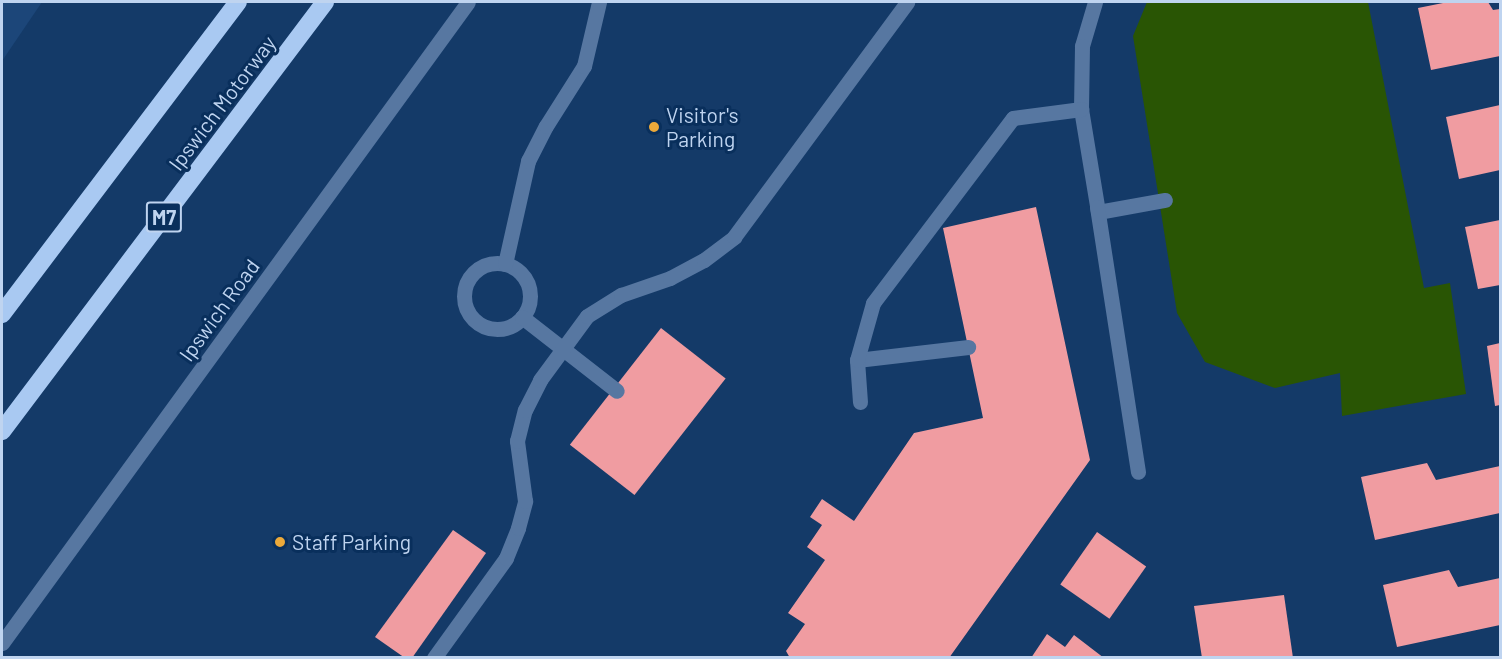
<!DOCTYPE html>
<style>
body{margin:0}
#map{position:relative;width:1502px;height:659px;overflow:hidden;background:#143a68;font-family:Barlow,sans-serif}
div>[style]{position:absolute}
.built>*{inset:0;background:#1c4679}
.green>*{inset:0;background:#295504}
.building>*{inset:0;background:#f09ca1;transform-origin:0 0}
.minor>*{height:15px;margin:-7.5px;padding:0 7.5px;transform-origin:7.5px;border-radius:7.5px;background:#5777a1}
.minor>.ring{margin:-7.5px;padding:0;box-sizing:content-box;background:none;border:15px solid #5777a1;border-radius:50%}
.highway>*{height:18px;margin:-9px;padding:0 9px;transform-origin:9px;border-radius:9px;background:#a9c9f2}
.dots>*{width:16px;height:16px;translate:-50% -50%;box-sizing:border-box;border:3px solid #092f5c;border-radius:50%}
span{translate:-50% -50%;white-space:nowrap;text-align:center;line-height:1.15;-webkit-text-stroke:6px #092f5c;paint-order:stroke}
.shield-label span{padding:2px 4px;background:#092f5c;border:2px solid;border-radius:4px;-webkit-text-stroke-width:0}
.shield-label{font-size:20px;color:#bfd4f0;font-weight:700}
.street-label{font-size:21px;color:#bfd4f0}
.poi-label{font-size:21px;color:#bfd4f0}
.left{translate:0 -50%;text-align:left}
.frame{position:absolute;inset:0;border:3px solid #bfd4f0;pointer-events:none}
</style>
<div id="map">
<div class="built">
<div style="clip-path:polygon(2px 2px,42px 2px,2px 61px)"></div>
</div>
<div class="green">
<div style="clip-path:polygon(1147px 2px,1368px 2px,1424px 288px,1450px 283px,1466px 394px,1342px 416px,1340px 373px,1275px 388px,1205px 362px,1177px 313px,1133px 36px)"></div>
</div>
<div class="building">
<div style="clip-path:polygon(1448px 2px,1488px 2px,1493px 10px,1500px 9px,1500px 56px,1431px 70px,1418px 8px)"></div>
<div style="clip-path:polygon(1500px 105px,1500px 170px,1459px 179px,1446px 117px)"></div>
<div style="clip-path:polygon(1036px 207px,1090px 460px,949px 658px,790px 658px,786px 651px,805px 624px,788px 613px,825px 560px,807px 547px,822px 525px,810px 517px,822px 499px,854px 521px,914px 433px,983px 418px,943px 228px)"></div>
<div style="clip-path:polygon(1500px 220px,1500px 285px,1478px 289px,1465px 227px)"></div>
<div style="left:661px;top:328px;width:82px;height:148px;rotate:38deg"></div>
<div style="clip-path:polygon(1500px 343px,1500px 405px,1495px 406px,1487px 346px)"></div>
<div style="clip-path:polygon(1427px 463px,1436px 480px,1500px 466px,1500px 513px,1375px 540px,1361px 477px)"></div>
<div style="clip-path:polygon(453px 530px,486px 553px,412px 658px,405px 658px,375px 637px)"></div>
<div style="left:1097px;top:532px;width:60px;height:64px;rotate:35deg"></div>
<div style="clip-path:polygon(1449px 570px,1458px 587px,1500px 578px,1500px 625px,1397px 647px,1383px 585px)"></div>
<div style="clip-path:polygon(1284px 595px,1293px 658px,1202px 658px,1194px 606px)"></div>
<div style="clip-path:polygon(1047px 634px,1065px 647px,1074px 635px,1104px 658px,1031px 658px)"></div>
</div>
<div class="minor">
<div style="left:1095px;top:2px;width:46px;rotate:106.5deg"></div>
<div style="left:1082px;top:46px;width:63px;rotate:90.9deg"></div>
<div style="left:1081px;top:109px;width:104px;rotate:80.6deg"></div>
<div style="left:1098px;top:212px;width:68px;rotate:-10.2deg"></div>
<div style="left:1097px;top:207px;width:268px;rotate:81.2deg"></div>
<div class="ring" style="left:464px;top:263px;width:51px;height:51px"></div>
<div style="left:505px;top:264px;width:106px;rotate:-77.4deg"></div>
<div style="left:528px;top:161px;width:39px;rotate:-63deg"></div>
<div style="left:546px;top:126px;width:71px;rotate:-57.7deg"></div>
<div style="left:584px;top:66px;width:66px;rotate:-76.8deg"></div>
<div style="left:522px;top:317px;width:120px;rotate:37.9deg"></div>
<div style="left:857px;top:360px;width:112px;rotate:-6.7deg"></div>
<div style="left:860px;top:402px;width:42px;rotate:-94.1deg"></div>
<div style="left:857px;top:360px;width:59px;rotate:-74.3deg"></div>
<div style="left:873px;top:303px;width:232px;rotate:-52.9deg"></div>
<div style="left:1013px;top:118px;width:69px;rotate:-7.5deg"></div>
<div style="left:2px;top:643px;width:792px;rotate:-53.98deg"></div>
<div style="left:434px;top:658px;width:123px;rotate:-54.2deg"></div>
<div style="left:506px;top:558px;width:32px;rotate:-68deg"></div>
<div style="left:518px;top:528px;width:28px;rotate:-75deg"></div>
<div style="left:525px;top:501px;width:61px;rotate:-97.6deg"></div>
<div style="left:517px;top:441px;width:32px;rotate:-76deg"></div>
<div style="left:525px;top:410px;width:34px;rotate:-63deg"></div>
<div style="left:540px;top:380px;width:79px;rotate:-53.7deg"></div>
<div style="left:587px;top:316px;width:40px;rotate:-32deg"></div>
<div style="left:621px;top:295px;width:52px;rotate:-19.1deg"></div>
<div style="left:670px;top:278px;width:38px;rotate:-28deg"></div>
<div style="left:704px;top:260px;width:38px;rotate:-37deg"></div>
<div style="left:734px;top:237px;width:292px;rotate:-53.6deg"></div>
</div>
<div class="highway">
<div style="left:2px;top:314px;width:391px;rotate:-52.9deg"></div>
<div style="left:2px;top:431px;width:537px;rotate:-53.02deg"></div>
</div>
<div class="dots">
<div style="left:654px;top:127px;background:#eca93a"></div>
<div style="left:280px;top:542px;background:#eca93a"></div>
</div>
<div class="shield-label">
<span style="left:164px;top:217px">M7</span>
</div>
<div class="street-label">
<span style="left:222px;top:103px;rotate:-53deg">Ipswich Motorway</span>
<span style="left:219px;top:310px;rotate:-54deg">Ipswich Road</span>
</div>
<div class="poi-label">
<span class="left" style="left:666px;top:127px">Visitor's<br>Parking</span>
<span class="left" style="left:292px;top:542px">Staff Parking</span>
</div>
<div class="frame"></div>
</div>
